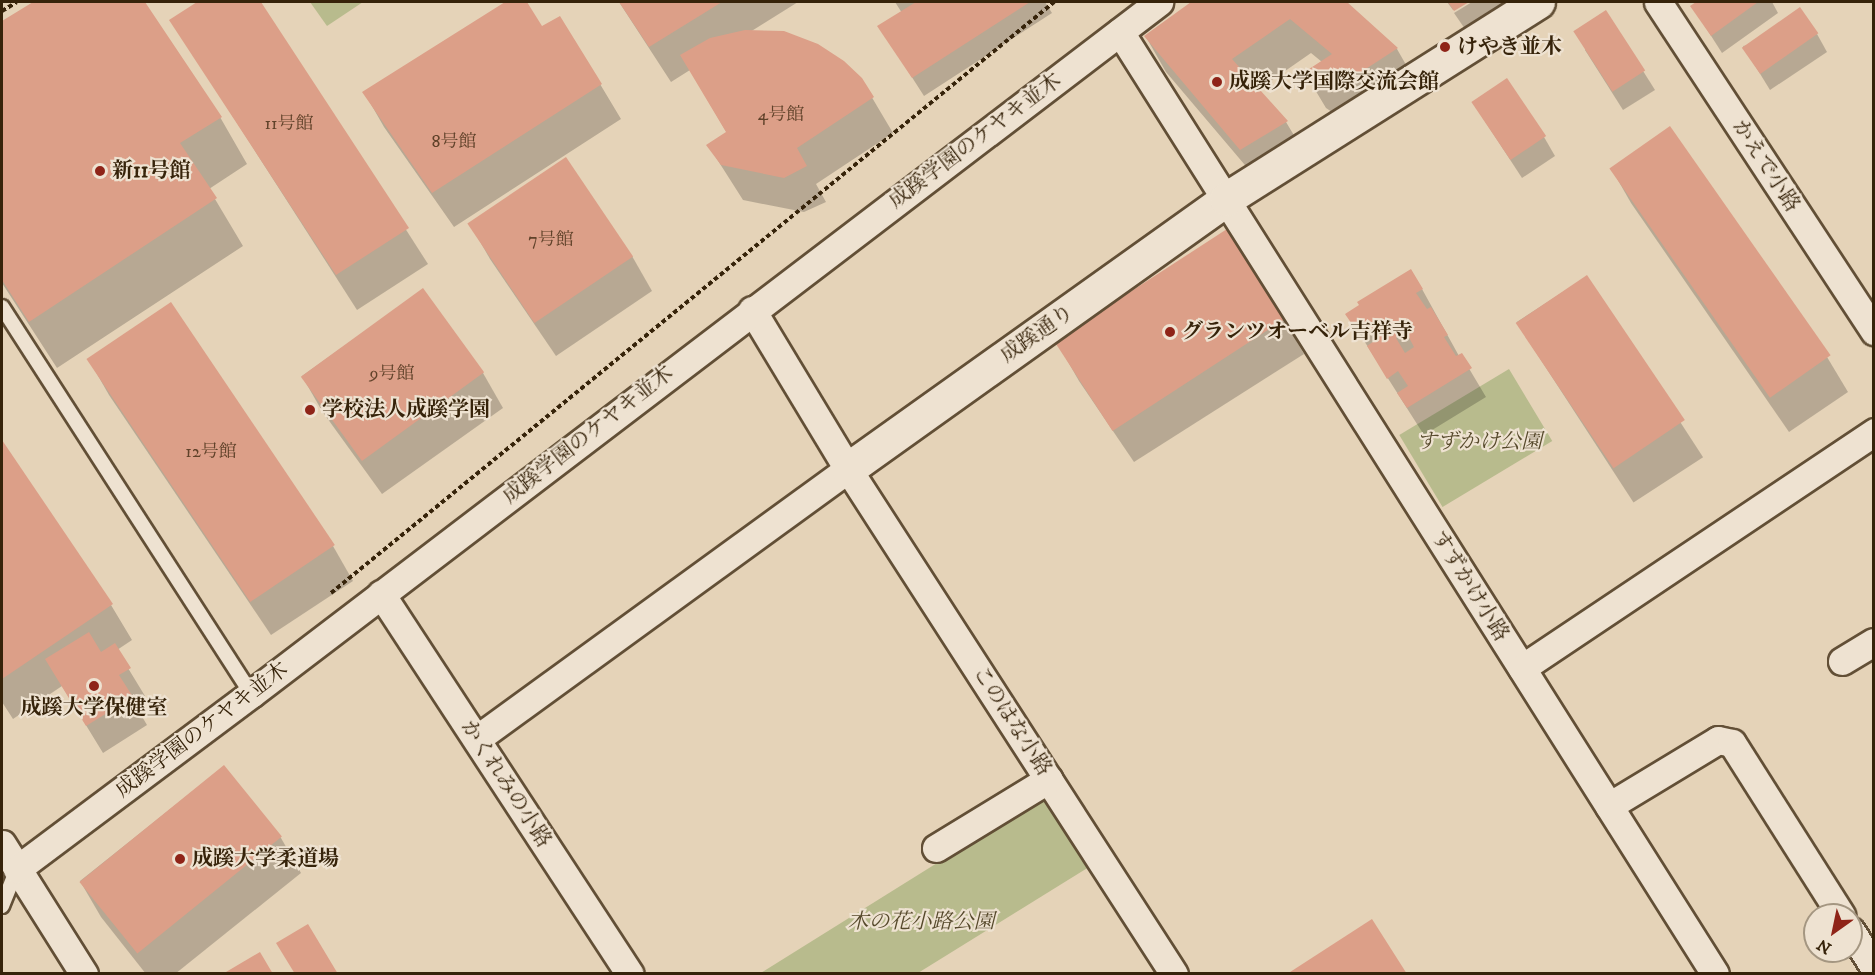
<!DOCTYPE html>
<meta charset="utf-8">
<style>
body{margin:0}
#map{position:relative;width:1875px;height:975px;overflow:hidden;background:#e5d3b8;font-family:"IM FELL DW Pica","Noto Serif JP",serif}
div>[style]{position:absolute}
.green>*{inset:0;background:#b8bb8d;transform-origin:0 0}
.shadow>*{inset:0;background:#0003;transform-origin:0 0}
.building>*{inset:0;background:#dc9f88;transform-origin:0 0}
.path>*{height:4px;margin-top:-2px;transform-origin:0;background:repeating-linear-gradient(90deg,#36230a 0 4.5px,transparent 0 7.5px)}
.roads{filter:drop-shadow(2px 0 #624f36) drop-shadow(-2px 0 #624f36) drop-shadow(0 2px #624f36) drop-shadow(0 -2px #624f36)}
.lane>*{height:14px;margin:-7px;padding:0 7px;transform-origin:7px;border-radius:7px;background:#eee2d1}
.street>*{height:27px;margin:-13.5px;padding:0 13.5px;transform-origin:13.5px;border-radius:13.5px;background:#eee2d1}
.secondary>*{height:33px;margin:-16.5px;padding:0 16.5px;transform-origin:16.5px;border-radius:16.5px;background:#eee2d1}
.dots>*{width:16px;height:16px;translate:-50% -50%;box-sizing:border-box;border:3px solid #eee2d1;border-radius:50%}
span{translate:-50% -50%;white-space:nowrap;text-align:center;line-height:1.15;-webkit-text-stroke:4.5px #eee2d1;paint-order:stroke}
.number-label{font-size:18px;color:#60422a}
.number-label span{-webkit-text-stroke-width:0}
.poi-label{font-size:21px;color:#36230a;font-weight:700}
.left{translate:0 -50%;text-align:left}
.street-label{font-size:21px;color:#36230a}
.park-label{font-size:21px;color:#56492b;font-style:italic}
.frame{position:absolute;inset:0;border:3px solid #36230a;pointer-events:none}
.north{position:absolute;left:1803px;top:903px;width:60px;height:60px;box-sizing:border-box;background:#eee2d1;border:2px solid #a49681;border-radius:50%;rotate:213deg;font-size:16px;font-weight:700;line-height:24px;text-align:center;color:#36230a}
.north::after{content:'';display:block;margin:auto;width:21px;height:27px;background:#8f2418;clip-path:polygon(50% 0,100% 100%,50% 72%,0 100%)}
</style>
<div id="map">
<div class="green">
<div style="clip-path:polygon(310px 2px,363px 2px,327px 26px)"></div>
<div style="left:1509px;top:369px;width:84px;height:128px;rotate:59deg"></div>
<div style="clip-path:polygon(1043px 797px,1089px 867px,918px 973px,759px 974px)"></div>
</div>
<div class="shadow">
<div style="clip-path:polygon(36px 2px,143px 2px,220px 117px,247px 164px,209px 189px,243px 246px,57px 368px,2px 283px,2px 23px)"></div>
<div style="clip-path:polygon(200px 2px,260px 2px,428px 264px,357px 310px,171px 20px)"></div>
<div style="clip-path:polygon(508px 2px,526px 2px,541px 28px,600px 84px,621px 119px,454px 227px,384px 127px,364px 92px)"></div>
<div style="clip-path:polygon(619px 2px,798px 2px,750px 32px,861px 79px,893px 133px,816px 184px,826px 202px,804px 212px,743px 200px,708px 145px,727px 133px,690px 70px,671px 82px)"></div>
<div style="clip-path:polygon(895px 2px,1045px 2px,1052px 13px,924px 96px,879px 26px,902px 13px)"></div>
<div style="clip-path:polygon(1193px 2px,1345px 2px,1397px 49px,1417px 84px,1353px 126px,1326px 108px,1305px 73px,1322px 62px,1311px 53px,1258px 90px,1286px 122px,1307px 157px,1261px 184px,1166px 72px,1146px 37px)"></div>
<div style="clip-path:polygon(1447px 2px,1466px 2px,1453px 10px)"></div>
<div style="clip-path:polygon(1472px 2px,1544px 2px,1476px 45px,1454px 13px)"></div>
<div style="clip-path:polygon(1698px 2px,1772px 2px,1778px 13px,1722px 53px,1692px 6px)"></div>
<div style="clip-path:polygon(1606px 12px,1655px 90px,1623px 110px,1585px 50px)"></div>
<div style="clip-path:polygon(1817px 34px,1827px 52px,1770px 90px,1743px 46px)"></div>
<div style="clip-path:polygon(1473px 103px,1544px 137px,1555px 156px,1522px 178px)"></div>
<div style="clip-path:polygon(1611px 168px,1827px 357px,1848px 392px,1789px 432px,1631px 203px)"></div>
<div style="clip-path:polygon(470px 224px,632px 256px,652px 291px,556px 356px,490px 259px)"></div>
<div style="left:1586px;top:277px;width:215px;height:83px;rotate:57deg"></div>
<div style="clip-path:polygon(1422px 289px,1459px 356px,1461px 355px,1486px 397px,1424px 435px,1347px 314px)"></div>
<div style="clip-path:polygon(423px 290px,483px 373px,503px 408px,382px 494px,322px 411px,302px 376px)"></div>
<div style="clip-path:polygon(171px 305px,333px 546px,353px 581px,271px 635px,109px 395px,89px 360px)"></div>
<div style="clip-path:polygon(1284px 319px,1304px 354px,1134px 462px,1079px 381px,1059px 346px)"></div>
<div style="clip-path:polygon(2px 442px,111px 605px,132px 640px,117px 650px,145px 696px,134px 703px,147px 725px,103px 753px,62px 686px,13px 719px,2px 702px)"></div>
<div style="clip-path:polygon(223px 767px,281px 838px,301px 873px,175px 974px,146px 974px,101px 917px,80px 881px)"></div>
</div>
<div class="building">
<div style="clip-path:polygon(33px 2px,145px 2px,222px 117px,180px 143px,217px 198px,29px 322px,2px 280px,2px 21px)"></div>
<div style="clip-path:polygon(197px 2px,261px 2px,409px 228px,336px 275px,169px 20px)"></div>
<div style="clip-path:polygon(505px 2px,527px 2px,542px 26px,560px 16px,602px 84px,432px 193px,362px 92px)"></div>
<div style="clip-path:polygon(619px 2px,722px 2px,649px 47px)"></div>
<div style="clip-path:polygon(916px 2px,1030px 2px,912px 78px,877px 26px)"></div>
<div style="clip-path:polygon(1191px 2px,1347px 2px,1398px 48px,1332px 91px,1303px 73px,1332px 54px,1290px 19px,1232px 59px,1288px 121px,1240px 150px,1144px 36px)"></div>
<div style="clip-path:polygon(1448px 2px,1469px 2px,1454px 11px)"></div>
<div style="clip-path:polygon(1696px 2px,1758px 2px,1711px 36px,1690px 6px)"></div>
<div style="left:1800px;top:7px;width:32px;height:71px;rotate:55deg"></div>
<div style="left:1606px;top:10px;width:72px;height:39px;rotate:57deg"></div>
<div style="clip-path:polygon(745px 30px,784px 31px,818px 44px,844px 61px,862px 78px,874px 97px,797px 148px,807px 166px,784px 178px,721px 165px,706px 145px,726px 132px,680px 55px,710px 38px)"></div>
<div style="left:1507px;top:78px;width:70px;height:43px;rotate:56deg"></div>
<div style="left:1670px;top:126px;width:280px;height:74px;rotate:55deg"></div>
<div style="left:566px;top:157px;width:120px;height:119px;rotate:56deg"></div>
<div style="left:1227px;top:229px;width:107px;height:206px;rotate:57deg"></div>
<div style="clip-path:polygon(evenodd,1411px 269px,1423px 289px,1416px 293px,1427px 309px,1431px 307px,1448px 335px,1444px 337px,1456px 356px,1462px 353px,1472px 368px,1407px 408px,1397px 393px,1408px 386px,1398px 371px,1387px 379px,1367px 346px,1377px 339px,1369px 327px,1358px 333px,1345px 314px,1359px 305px,1357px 302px,1411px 269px,1406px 332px,1414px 347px,1405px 353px,1396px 338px,1406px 332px)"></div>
<div style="left:1587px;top:275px;width:175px;height:86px;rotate:56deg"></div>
<div style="left:423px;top:288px;width:104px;height:151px;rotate:54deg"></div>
<div style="left:171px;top:302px;width:293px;height:102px;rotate:56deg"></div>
<div style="clip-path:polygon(2px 440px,113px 604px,2px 679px)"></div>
<div style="clip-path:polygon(89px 632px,101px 652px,115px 643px,131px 668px,119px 675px,133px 697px,86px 726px,45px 659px)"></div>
<div style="left:224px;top:765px;width:92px;height:186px;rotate:51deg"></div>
<div style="clip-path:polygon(1372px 919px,1407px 974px,1287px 974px)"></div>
<div style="clip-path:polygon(308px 924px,338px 974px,295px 974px,276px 943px)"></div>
<div style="clip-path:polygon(260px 952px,273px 974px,227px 974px,226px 972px)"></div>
</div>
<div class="path">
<div style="left:2px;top:11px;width:17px;rotate:-31deg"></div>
<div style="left:331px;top:593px;width:934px;rotate:-39.26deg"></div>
</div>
<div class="roads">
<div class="lane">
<div style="left:2px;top:307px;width:460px;rotate:57.2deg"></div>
<div style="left:2px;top:906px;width:40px;rotate:-68deg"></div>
</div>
<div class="street">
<div style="left:1658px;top:2px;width:394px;rotate:56.7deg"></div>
<div style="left:1120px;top:32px;width:1114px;rotate:57.72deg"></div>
<div style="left:752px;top:310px;width:186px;rotate:58.9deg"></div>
<div style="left:848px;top:469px;width:601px;rotate:57.16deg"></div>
<div style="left:381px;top:594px;width:454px;rotate:56.8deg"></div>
<div style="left:1842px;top:661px;width:37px;rotate:-31deg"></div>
<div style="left:1522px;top:668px;width:424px;rotate:-33.8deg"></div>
<div style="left:478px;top:738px;width:457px;rotate:-36deg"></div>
<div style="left:1609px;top:806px;width:127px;rotate:-31.2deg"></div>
<div style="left:1718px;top:740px;width:14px;rotate:12deg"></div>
<div style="left:1732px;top:743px;width:204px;rotate:57.6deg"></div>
<div style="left:2px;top:844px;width:154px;rotate:57.8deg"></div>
<div style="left:936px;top:848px;width:132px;rotate:-31.4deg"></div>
<div style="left:17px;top:869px;width:292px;rotate:-36.8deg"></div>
<div style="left:251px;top:694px;width:1142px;rotate:-37.31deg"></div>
<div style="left:1851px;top:931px;width:43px;rotate:57.4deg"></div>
</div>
<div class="secondary">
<div style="left:848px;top:469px;width:465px;rotate:-35.5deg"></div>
<div style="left:1226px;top:199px;width:369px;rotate:-32.3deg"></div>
</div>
</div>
<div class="dots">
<div style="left:1445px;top:47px;background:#8f2418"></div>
<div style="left:1217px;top:82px;background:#8f2418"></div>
<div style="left:100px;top:171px;background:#8f2418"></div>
<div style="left:1170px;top:332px;background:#8f2418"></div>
<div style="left:310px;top:410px;background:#8f2418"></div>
<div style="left:94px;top:686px;background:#8f2418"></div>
<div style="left:180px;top:859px;background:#8f2418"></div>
</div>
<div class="number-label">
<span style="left:781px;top:115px">4号館</span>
<span style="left:289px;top:124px">11号館</span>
<span style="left:454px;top:142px">8号館</span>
<span style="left:551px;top:240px">7号館</span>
<span style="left:392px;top:374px">9号館</span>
<span style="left:211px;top:452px">12号館</span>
</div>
<div class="poi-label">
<span class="left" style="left:1457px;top:47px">けやき並木</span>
<span class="left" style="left:1229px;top:82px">成蹊大学国際交流会館</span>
<span class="left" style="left:112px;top:171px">新11号館</span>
<span class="left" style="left:1182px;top:332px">グランツオーベル吉祥寺</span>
<span class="left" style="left:322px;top:410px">学校法人成蹊学園</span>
<span style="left:94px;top:708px">成蹊大学保健室</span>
<span class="left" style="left:192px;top:859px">成蹊大学柔道場</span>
</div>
<div class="street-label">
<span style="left:975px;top:141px;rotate:-37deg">成蹊学園のケヤキ並木</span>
<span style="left:1766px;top:166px;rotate:57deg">かえで小路</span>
<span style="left:1037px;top:334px;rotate:-35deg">成蹊通り</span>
<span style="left:588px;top:435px;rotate:-38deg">成蹊学園のケヤキ並木</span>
<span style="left:1470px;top:586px;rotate:58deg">すずかけ小路</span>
<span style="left:1012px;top:721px;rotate:57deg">このはな小路</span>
<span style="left:202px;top:730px;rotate:-37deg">成蹊学園のケヤキ並木</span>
<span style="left:506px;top:784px;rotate:57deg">かくれみの小路</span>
</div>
<div class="park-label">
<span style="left:1479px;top:442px">すずかけ公園</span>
<span style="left:921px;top:922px">木の花小路公園</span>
</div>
<div class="frame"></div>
<div class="north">N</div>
</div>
